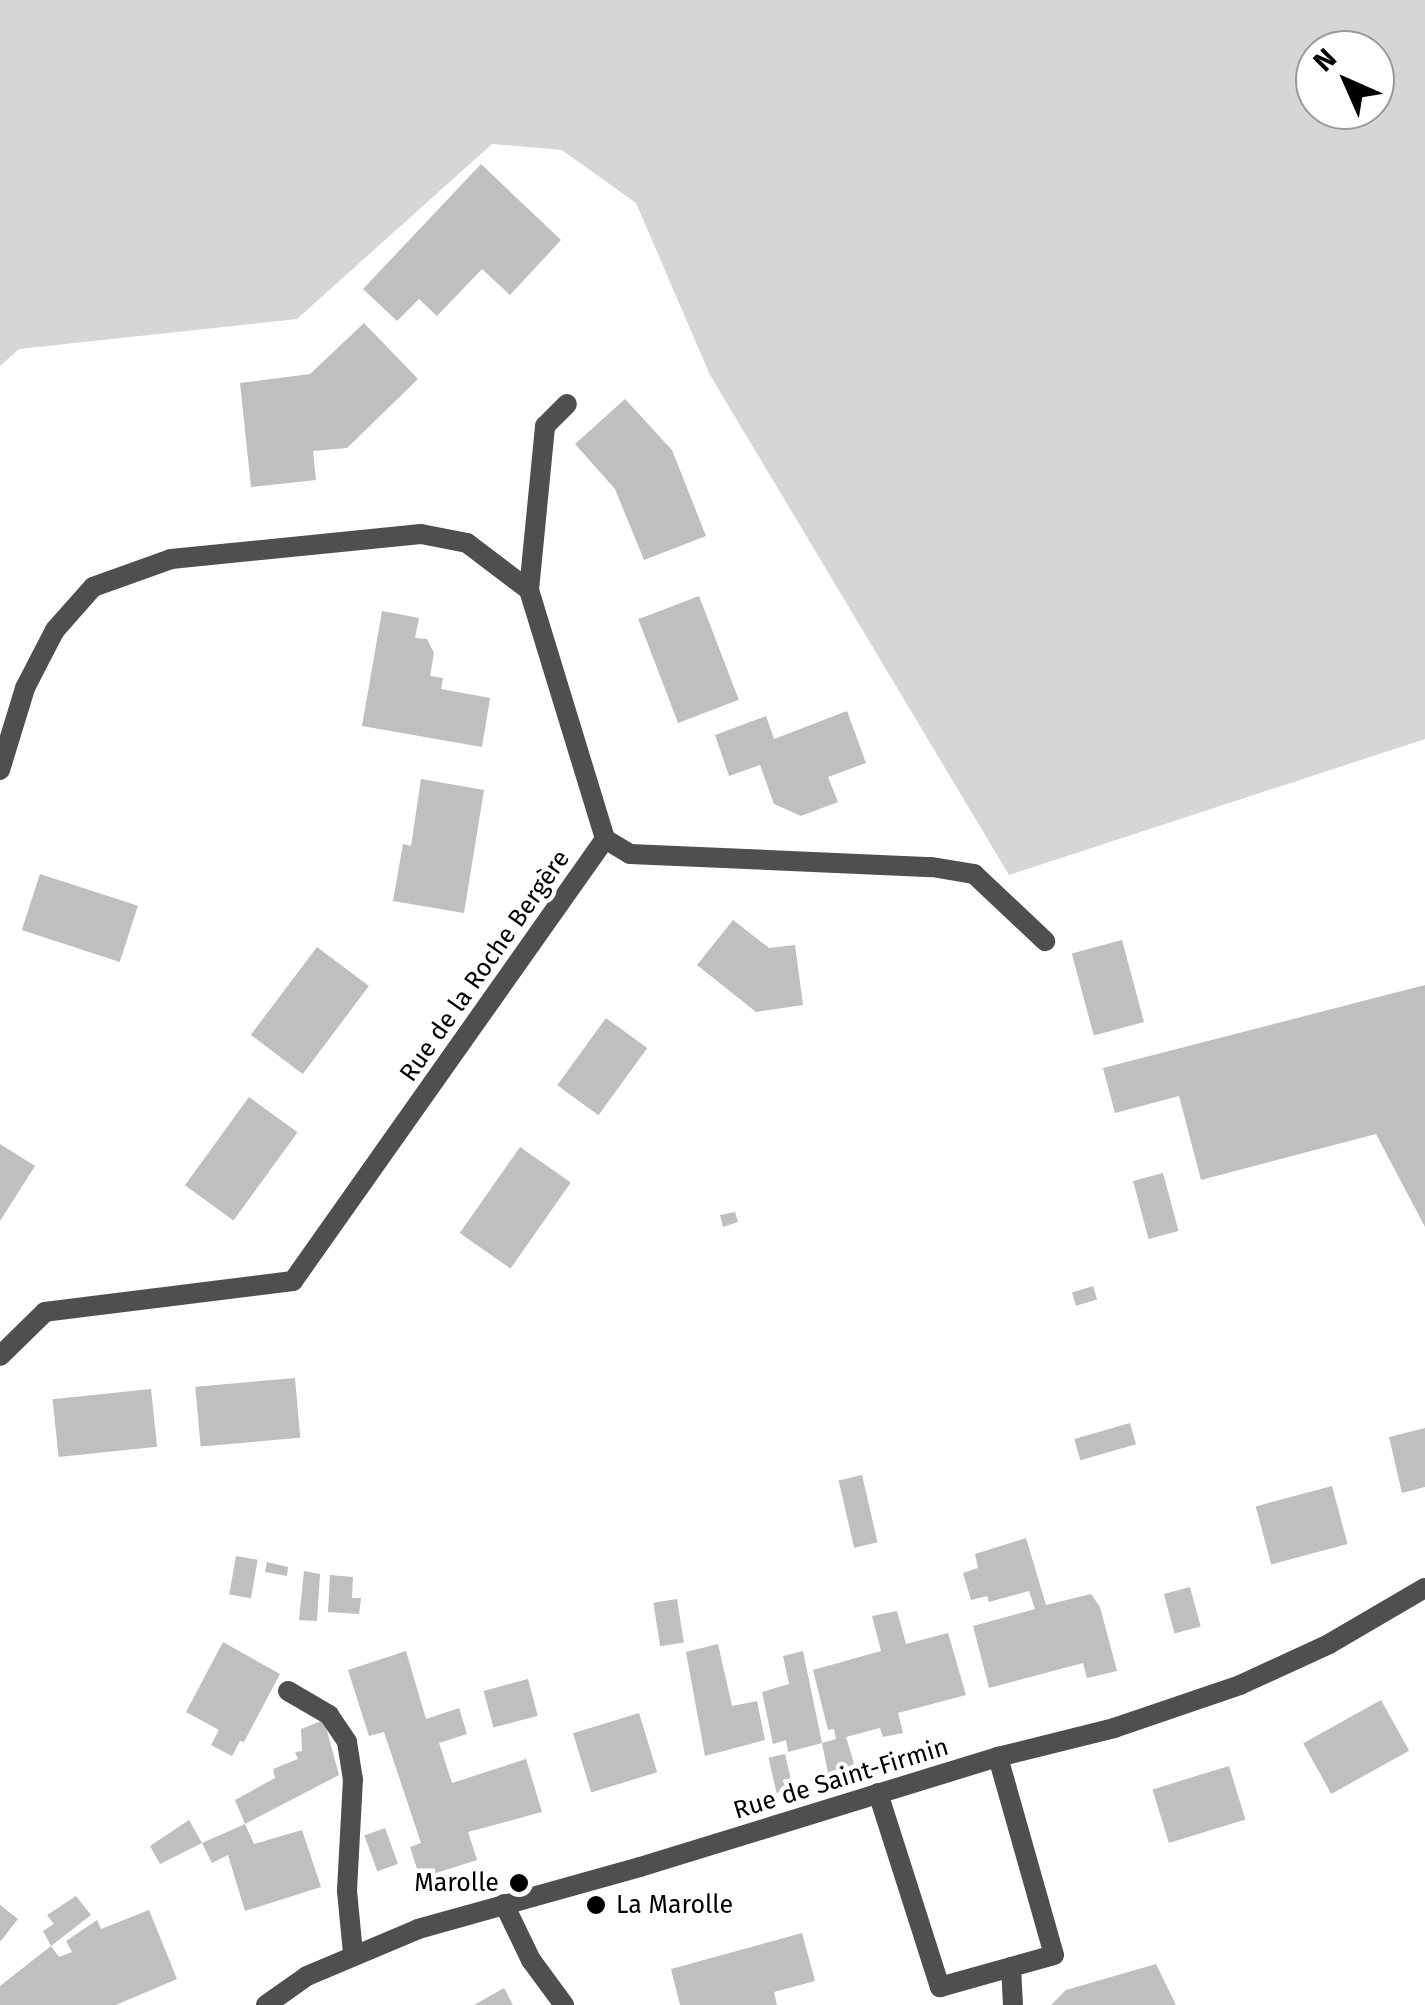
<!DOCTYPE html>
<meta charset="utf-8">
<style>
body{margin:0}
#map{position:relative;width:1425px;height:2005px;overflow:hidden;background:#fff;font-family:"Fira Sans",sans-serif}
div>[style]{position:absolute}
.green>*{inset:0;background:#d6d6d6}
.building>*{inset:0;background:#bfbfbf;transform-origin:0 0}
.lane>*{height:20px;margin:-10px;padding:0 10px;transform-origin:10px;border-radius:10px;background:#4f4f4f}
.street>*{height:20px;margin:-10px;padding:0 10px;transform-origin:10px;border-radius:10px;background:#4f4f4f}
.dots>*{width:28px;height:28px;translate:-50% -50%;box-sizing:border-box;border:5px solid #fff;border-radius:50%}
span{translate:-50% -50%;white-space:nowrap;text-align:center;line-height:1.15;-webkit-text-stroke:9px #fff;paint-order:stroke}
.street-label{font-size:25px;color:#000}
.poi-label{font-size:25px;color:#000}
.right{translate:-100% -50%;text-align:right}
.left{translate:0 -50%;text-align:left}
.north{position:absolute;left:1295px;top:30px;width:100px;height:100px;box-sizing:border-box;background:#fff;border:2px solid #999;border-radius:50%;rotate:315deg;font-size:28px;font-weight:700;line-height:40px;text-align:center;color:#000}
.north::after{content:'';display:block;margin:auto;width:35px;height:45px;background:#000;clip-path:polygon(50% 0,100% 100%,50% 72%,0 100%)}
</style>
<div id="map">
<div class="green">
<div style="clip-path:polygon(evenodd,0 0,1425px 0,1425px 739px,1009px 875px,710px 375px,636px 203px,562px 150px,492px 144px,297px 319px,19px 349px,0 366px,0 0,1315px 50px,1375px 50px,1375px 110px,1315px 110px,1315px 50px)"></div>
</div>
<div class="building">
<div style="clip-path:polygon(481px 164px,561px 240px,510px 295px,482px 269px,437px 316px,419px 299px,397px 321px,363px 289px)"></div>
<div style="clip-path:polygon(364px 323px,418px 379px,347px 448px,313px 451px,316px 480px,251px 487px,240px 383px,310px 374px)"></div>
<div style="clip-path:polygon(625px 399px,672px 450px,706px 536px,644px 560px,615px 489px,575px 444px)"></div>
<div style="left:699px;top:596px;width:111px;height:65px;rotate:69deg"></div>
<div style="clip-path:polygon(382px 611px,419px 618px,415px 638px,427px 639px,434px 653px,430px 676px,443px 678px,441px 689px,490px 698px,482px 747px,362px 726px)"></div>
<div style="clip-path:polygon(847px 711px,866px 763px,828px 777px,838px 802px,801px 816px,774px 804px,760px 765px,729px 776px,715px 735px,766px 716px,774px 739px)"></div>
<div style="clip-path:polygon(421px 779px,484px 790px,464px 913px,393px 901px,403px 844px,411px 846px)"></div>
<div style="left:40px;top:874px;width:103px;height:59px;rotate:18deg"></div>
<div style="clip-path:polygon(733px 920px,769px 948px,795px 945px,803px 1005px,756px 1012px,697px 965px)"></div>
<div style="left:1122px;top:940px;width:85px;height:52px;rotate:75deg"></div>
<div style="left:317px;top:947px;width:65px;height:110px;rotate:37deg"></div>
<div style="clip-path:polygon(1425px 985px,1425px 1227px,1376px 1134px,1201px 1180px,1179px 1096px,1115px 1113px,1103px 1068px)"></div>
<div style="left:606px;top:1018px;width:51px;height:83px;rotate:36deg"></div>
<div style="left:249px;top:1097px;width:60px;height:109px;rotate:36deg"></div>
<div style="clip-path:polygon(0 1144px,35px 1166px,0 1221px)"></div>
<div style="left:520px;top:1147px;width:62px;height:105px;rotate:35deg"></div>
<div style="left:1163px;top:1173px;width:60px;height:31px;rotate:75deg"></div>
<div style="clip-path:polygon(735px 1212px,738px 1222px,723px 1227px,720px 1215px)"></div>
<div style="left:1093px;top:1286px;width:14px;height:22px;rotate:73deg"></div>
<div style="left:295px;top:1378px;width:60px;height:100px;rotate:85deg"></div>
<div style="left:151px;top:1389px;width:58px;height:99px;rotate:84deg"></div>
<div style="left:1130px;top:1423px;width:22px;height:58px;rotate:74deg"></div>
<div style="clip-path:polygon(1425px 1428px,1425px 1487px,1402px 1493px,1389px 1437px)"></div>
<div style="left:862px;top:1475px;width:69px;height:24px;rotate:77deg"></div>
<div style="left:1332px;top:1486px;width:60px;height:79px;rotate:75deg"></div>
<div style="clip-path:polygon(1026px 1538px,1046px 1605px,1091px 1594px,1100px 1607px,1117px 1671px,1087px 1678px,1083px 1663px,989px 1688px,973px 1626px,1035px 1609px,1029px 1591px,989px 1602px,987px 1596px,971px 1600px,963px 1573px,978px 1568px,975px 1554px)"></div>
<div style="left:236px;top:1556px;width:22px;height:39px;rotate:10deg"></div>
<div style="clip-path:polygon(267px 1562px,288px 1567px,287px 1576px,265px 1572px)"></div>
<div style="clip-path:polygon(304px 1571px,320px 1574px,317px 1621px,299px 1620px)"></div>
<div style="clip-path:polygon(330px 1575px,353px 1577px,352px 1598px,361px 1598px,359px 1614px,328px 1612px)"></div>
<div style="left:1190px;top:1587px;width:41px;height:27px;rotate:75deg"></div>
<div style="left:677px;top:1599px;width:44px;height:24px;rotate:81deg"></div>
<div style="clip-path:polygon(897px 1611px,906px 1644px,948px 1633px,966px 1695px,898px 1713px,903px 1733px,883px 1737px,880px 1728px,846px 1737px,856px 1770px,829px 1778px,822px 1743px,836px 1739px,834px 1729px,828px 1730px,813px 1670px,881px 1651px,872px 1616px)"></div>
<div style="clip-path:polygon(223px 1642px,280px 1674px,244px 1742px,240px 1741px,232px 1756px,211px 1745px,219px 1730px,186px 1712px)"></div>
<div style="clip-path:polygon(718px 1644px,732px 1706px,757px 1701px,765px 1740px,705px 1756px,686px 1652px)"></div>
<div style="clip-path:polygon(406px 1651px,426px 1719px,459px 1708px,467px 1734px,439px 1743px,452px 1783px,526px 1759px,542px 1812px,468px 1832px,477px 1860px,420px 1878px,410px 1847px,421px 1843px,384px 1732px,369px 1736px,348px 1670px)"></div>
<div style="clip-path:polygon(803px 1651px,822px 1743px,788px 1752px,786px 1740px,773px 1744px,762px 1692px,789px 1684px,783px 1656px)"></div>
<div style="left:528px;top:1679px;width:38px;height:46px;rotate:75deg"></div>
<div style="left:1381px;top:1700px;width:58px;height:89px;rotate:61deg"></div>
<div style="left:639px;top:1713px;width:62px;height:69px;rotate:73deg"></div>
<div style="clip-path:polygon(324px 1720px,339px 1775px,245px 1824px,254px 1844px,302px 1830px,321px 1887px,245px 1911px,228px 1855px,212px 1863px,202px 1843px,160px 1864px,150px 1846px,189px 1820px,202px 1843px,245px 1824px,235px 1800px,275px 1778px,273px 1769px,298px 1759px,295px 1752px,302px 1751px,301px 1729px)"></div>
<div style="left:785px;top:1754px;width:36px;height:17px;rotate:77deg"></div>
<div style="left:1229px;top:1766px;width:56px;height:80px;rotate:73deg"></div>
<div style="left:385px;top:1828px;width:38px;height:22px;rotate:70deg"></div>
<div style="clip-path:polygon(76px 1896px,91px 1915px,51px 1946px,43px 1931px,54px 1924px,47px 1915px)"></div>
<div style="clip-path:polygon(0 1905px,18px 1919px,0 1942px)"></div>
<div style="clip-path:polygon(149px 1910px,177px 1979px,116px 2005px,0 2005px,0 1986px,51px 1946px,59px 1957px,72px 1952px,66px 1941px,97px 1920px,101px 1929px)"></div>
<div style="clip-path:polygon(802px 1933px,815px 1981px,774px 1992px,777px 2005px,680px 2005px,671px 1969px)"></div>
<div style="clip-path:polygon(1156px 1964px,1176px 2005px,1051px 2005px,1066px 1990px)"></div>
<div style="clip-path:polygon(504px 1988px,513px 2005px,474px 2005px)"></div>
</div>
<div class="lane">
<div style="left:605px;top:839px;width:29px;rotate:31deg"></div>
<div style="left:630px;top:854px;width:302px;rotate:2.5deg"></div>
<div style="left:932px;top:867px;width:43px;rotate:9.5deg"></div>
<div style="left:974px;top:874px;width:98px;rotate:43.3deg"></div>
<div style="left:288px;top:1691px;width:48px;rotate:30.3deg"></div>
<div style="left:329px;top:1715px;width:32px;rotate:56deg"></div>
<div style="left:347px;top:1742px;width:37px;rotate:81deg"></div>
<div style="left:353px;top:1779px;width:112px;rotate:93.1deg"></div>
<div style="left:347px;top:1891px;width:62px;rotate:84.5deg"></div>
<div style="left:878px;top:1793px;width:204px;rotate:72.3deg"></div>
<div style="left:940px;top:1987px;width:118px;rotate:-15.7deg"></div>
<div style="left:1054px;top:1955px;width:206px;rotate:-105.8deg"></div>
<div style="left:504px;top:1904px;width:62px;rotate:64.3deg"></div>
<div style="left:531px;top:1960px;width:56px;rotate:53.7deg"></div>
<div style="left:1011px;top:1967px;width:38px;rotate:87deg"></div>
</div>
<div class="street">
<div style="left:529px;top:590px;width:165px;rotate:-84.4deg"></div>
<div style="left:545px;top:426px;width:31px;rotate:-45deg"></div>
<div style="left:0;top:770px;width:86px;rotate:-73deg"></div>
<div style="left:25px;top:688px;width:65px;rotate:-62.7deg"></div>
<div style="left:55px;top:630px;width:57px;rotate:-48.5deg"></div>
<div style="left:93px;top:587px;width:83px;rotate:-19.7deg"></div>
<div style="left:171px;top:559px;width:251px;rotate:-5.7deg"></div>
<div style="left:421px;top:534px;width:47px;rotate:11.1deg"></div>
<div style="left:467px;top:543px;width:78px;rotate:37.2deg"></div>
<div style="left:529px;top:590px;width:260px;rotate:73deg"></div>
<div style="left:605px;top:839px;width:541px;rotate:125.22deg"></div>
<div style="left:293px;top:1281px;width:250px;rotate:172.9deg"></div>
<div style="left:45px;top:1312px;width:63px;rotate:135.6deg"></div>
<div style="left:266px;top:2005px;width:50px;rotate:-35.3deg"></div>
<div style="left:307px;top:1976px;width:121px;rotate:-22.9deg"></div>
<div style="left:418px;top:1929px;width:230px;rotate:-15.6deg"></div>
<div style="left:640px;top:1867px;width:375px;rotate:-17.1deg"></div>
<div style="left:998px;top:1757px;width:120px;rotate:-14deg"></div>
<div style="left:1114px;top:1728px;width:133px;rotate:-18.8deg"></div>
<div style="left:1240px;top:1685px;width:98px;rotate:-24.7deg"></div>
<div style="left:1329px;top:1644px;width:111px;rotate:-30.3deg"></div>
</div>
<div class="dots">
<div style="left:519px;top:1883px;background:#000"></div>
<div style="left:596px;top:1905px;background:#000"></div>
</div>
<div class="street-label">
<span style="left:485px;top:966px;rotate:-55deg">Rue de la Roche Bergère</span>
<span style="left:841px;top:1779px;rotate:-17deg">Rue de Saint-Firmin</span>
</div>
<div class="poi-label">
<span class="right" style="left:499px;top:1883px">Marolle</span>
<span class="left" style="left:616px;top:1905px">La Marolle</span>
</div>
<div class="north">N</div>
</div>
